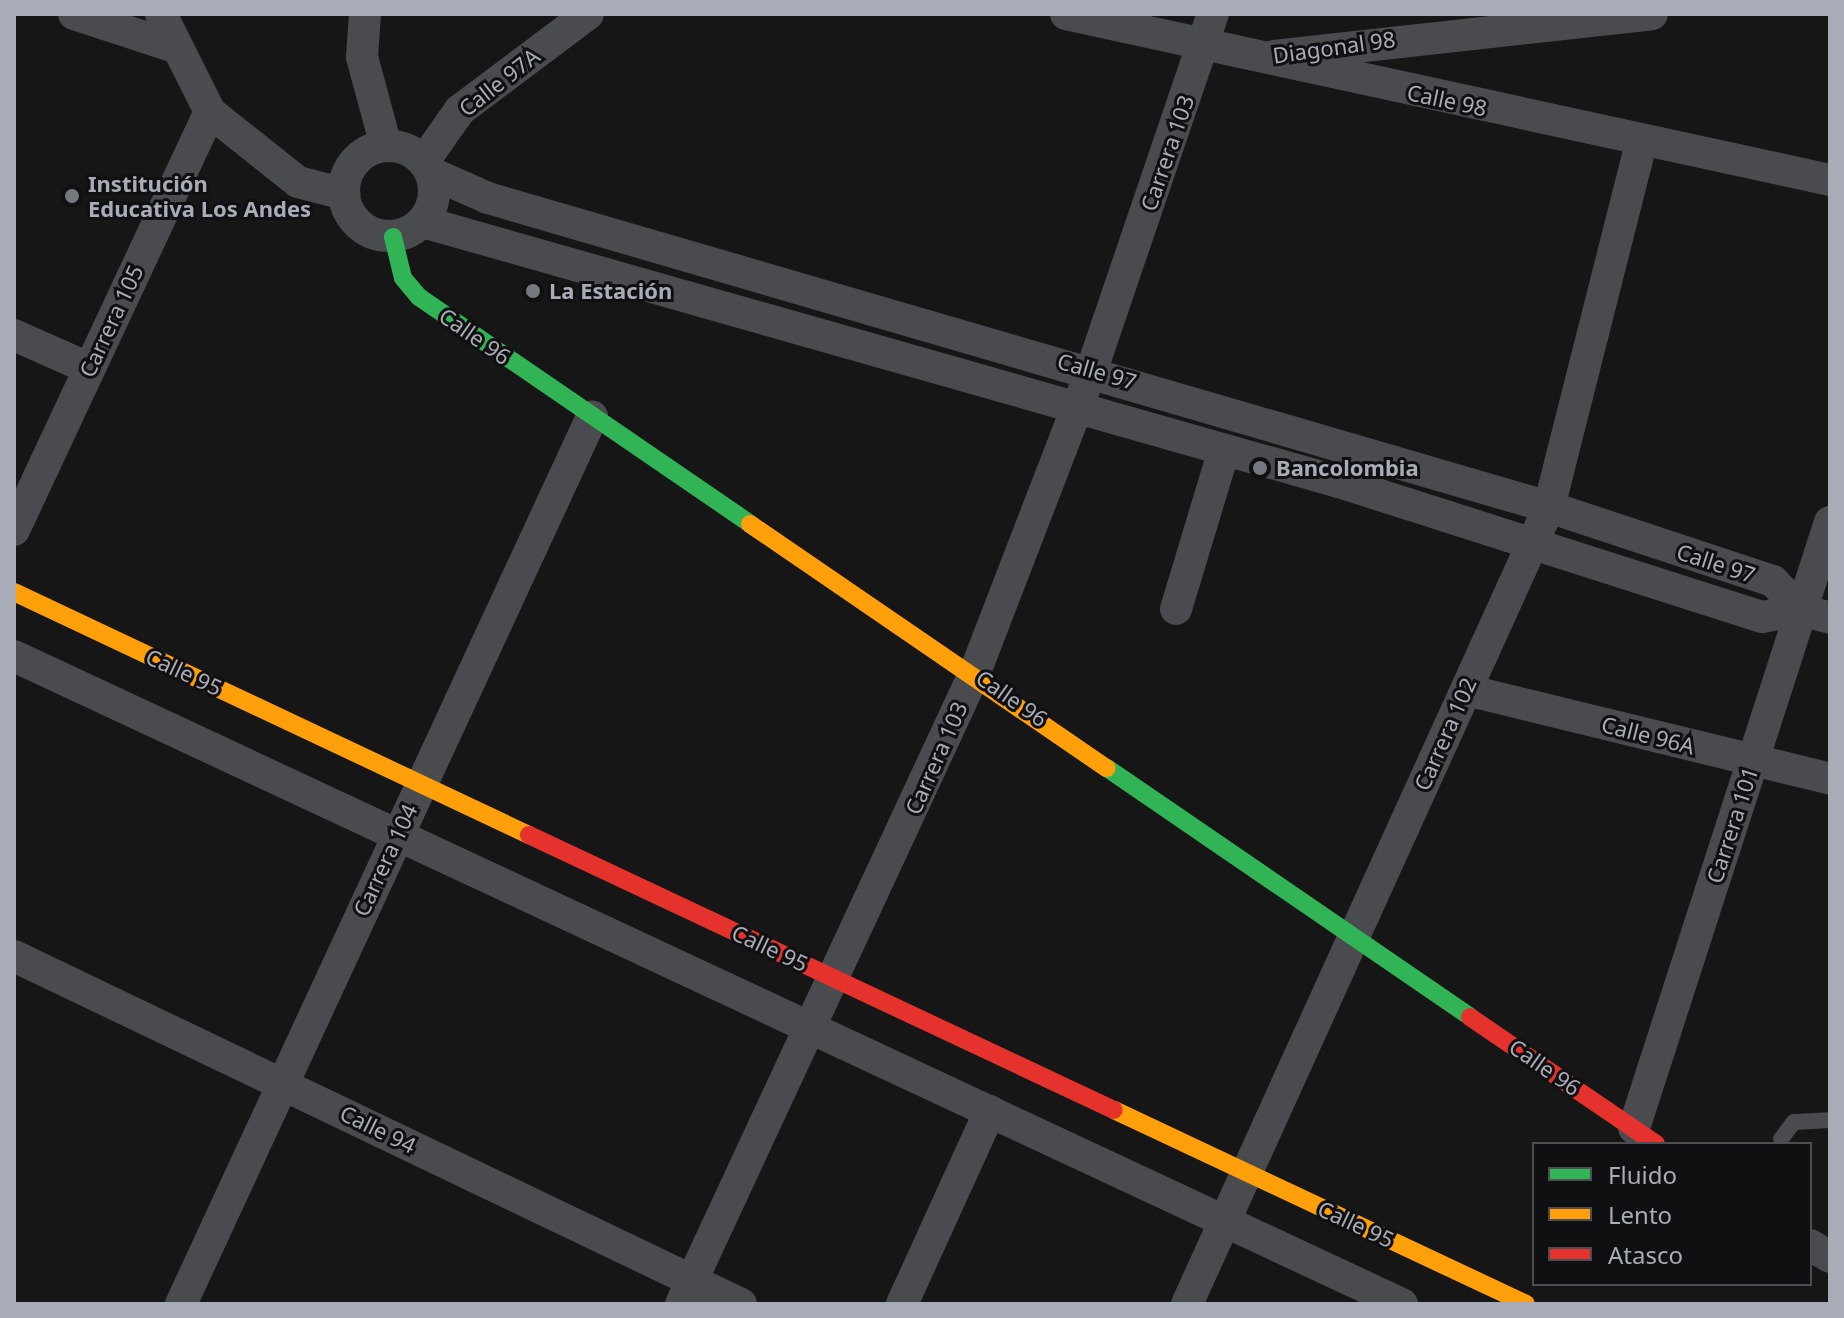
<!DOCTYPE html>
<meta charset="utf-8">
<style>
body{margin:0}
#map{position:relative;width:1844px;height:1318px;overflow:hidden;background:#161616;font-family:"Noto Sans",sans-serif}
div>[style]{position:absolute}
.lane>*{height:16px;margin:-8px;padding:0 8px;transform-origin:8px;border-radius:8px;background:#4a4b4f}
.street>*{height:32px;margin:-16px;padding:0 16px;transform-origin:16px;border-radius:16px;background:#4a4b4f}
.street>.ring{margin:-16px;padding:0;box-sizing:content-box;background:none;border:32px solid #4a4b4f;border-radius:50%}
.fast>*{height:18px;margin:-9px;padding:0 9px;transform-origin:9px;border-radius:9px;background:#30b455}
.slow>*{height:18px;margin:-9px;padding:0 9px;transform-origin:9px;border-radius:9px;background:#ff9f0a}
.jam>*{height:18px;margin:-9px;padding:0 9px;transform-origin:9px;border-radius:9px;background:#e5322d}
.dots>*{width:22px;height:22px;translate:-50% -50%;box-sizing:border-box;border:4px solid #101012;border-radius:50%}
span{translate:-50% -50%;white-space:nowrap;text-align:center;line-height:1.15;-webkit-text-stroke:6px #101012;paint-order:stroke}
.street-label{font-size:22px;color:#a8acb6}
.poi-label{font-size:22px;color:#a8acb6;font-weight:700}
.left{translate:0 -50%;text-align:left}
.frame{position:absolute;inset:0;border:16px solid #a8acb6;pointer-events:none}
.legend{position:absolute;left:1532px;top:1142px;width:280px;height:144px;box-sizing:border-box;background:#101012;border:2px solid #4d4e54;margin:0;padding:10px 14px;list-style:none;font-size:24px;color:#a8acb6}
.legend li{display:flex;align-items:center;gap:16px;height:40px}
.legend b{width:40px;border:2px solid #4d4e54}
</style>
<div id="map">
<div class="lane">
<div style="left:1781px;top:1139px;width:21px;rotate:-53deg"></div>
<div style="left:1794px;top:1122px;width:36px;rotate:-3deg"></div>
</div>
<div class="street">
<div style="left:74px;top:14px;width:103px;rotate:18.1deg"></div>
<div style="left:161px;top:14px;width:110px;rotate:63.4deg"></div>
<div style="left:210px;top:112px;width:112px;rotate:38.5deg"></div>
<div style="left:298px;top:182px;width:48px;rotate:14.6deg"></div>
<div style="left:365px;top:14px;width:43px;rotate:94deg"></div>
<div style="left:362px;top:57px;width:92px;rotate:74.9deg"></div>
<div style="left:1066px;top:14px;width:782px;rotate:12.26deg"></div>
<div style="left:1274px;top:56px;width:380px;rotate:-6.3deg"></div>
<div class="ring" style="left:344px;top:146px;width:58px;height:58px"></div>
<div style="left:424px;top:161px;width:62px;rotate:-54.8deg"></div>
<div style="left:460px;top:110px;width:160px;rotate:-36.9deg"></div>
<div style="left:431px;top:173px;width:62px;rotate:23.7deg"></div>
<div style="left:488px;top:198px;width:1105px;rotate:16.24deg"></div>
<div style="left:1549px;top:507px;width:236px;rotate:18.3deg"></div>
<div style="left:1773px;top:581px;width:40px;rotate:46deg"></div>
<div style="left:423px;top:222px;width:952px;rotate:15.85deg"></div>
<div style="left:1339px;top:482px;width:444px;rotate:17.7deg"></div>
<div style="left:1762px;top:617px;width:40px;rotate:-10deg"></div>
<div style="left:1801px;top:610px;width:30px;rotate:15deg"></div>
<div style="left:14px;top:335px;width:81px;rotate:24deg"></div>
<div style="left:14px;top:530px;width:462px;rotate:-64.9deg"></div>
<div style="left:1176px;top:609px;width:166px;rotate:-73.2deg"></div>
<div style="left:14px;top:656px;width:1532px;rotate:25.03deg"></div>
<div style="left:1466px;top:690px;width:375px;rotate:13.7deg"></div>
<div style="left:14px;top:956px;width:806px;rotate:25.58deg"></div>
<div style="left:1634px;top:1128px;width:637px;rotate:-72.08deg"></div>
<div style="left:1810px;top:1245px;width:23px;rotate:31deg"></div>
<div style="left:181px;top:1304px;width:978px;rotate:-65.14deg"></div>
<div style="left:681px;top:1304px;width:697px;rotate:-65.05deg"></div>
<div style="left:975px;top:672px;width:325px;rotate:-68.9deg"></div>
<div style="left:1092px;top:369px;width:375px;rotate:-71.2deg"></div>
<div style="left:902px;top:1304px;width:212px;rotate:-65.5deg"></div>
<div style="left:1187px;top:1304px;width:875px;rotate:-65.57deg"></div>
<div style="left:1549px;top:507px;width:375px;rotate:-75.8deg"></div>
</div>
<div class="fast">
<div style="left:393px;top:237px;width:42px;rotate:76.3deg"></div>
<div style="left:403px;top:278px;width:25px;rotate:50deg"></div>
<div style="left:419px;top:297px;width:401px;rotate:34.4deg"></div>
<div style="left:1107px;top:768px;width:440px;rotate:34.4deg"></div>
</div>
<div class="slow">
<div style="left:750px;top:524px;width:432px;rotate:34.4deg"></div>
<div style="left:14px;top:592px;width:569px;rotate:25.26deg"></div>
<div style="left:1114px;top:1110px;width:455px;rotate:25.2deg"></div>
</div>
<div class="jam">
<div style="left:529px;top:835px;width:646px;rotate:25.18deg"></div>
<div style="left:1470px;top:1017px;width:225px;rotate:34.3deg"></div>
</div>
<div class="dots">
<div style="left:72px;top:196px;background:#75787e"></div>
<div style="left:533px;top:291px;background:#75787e"></div>
<div style="left:1260px;top:468px;background:#75787e"></div>
</div>
<div class="street-label">
<span style="left:1334px;top:47px;rotate:-8deg">Diagonal 98</span>
<span style="left:499px;top:82px;rotate:-38deg">Calle 97A</span>
<span style="left:1447px;top:100px;rotate:12deg">Calle 98</span>
<span style="left:1167px;top:153px;rotate:-71deg">Carrera 103</span>
<span style="left:111px;top:321px;rotate:-65deg">Carrera 105</span>
<span style="left:475px;top:336px;rotate:35deg">Calle 96</span>
<span style="left:1097px;top:371px;rotate:16deg">Calle 97</span>
<span style="left:1716px;top:563px;rotate:18deg">Calle 97</span>
<span style="left:184px;top:672px;rotate:25deg">Calle 95</span>
<span style="left:1012px;top:698px;rotate:35deg">Calle 96</span>
<span style="left:1445px;top:734px;rotate:-66deg">Carrera 102</span>
<span style="left:1648px;top:735px;rotate:14deg">Calle 96A</span>
<span style="left:936px;top:758px;rotate:-66deg">Carrera 103</span>
<span style="left:1732px;top:825px;rotate:-72deg">Carrera 101</span>
<span style="left:385px;top:860px;rotate:-65deg">Carrera 104</span>
<span style="left:770px;top:948px;rotate:25deg">Calle 95</span>
<span style="left:1545px;top:1067px;rotate:35deg">Calle 96</span>
<span style="left:378px;top:1129px;rotate:26deg">Calle 94</span>
<span style="left:1356px;top:1224px;rotate:25deg">Calle 95</span>
</div>
<div class="poi-label">
<span class="left" style="left:88px;top:196px">Institución<br>Educativa Los Andes</span>
<span class="left" style="left:549px;top:291px">La Estación</span>
<span class="left" style="left:1276px;top:468px">Bancolombia</span>
</div>
<div class="frame"></div>
<ul class="legend">
<li><b style="height:10px;background:#30b455"></b>Fluido</li>
<li><b style="height:10px;background:#ff9f0a"></b>Lento</li>
<li><b style="height:10px;background:#e5322d"></b>Atasco</li>
</ul>
</div>
